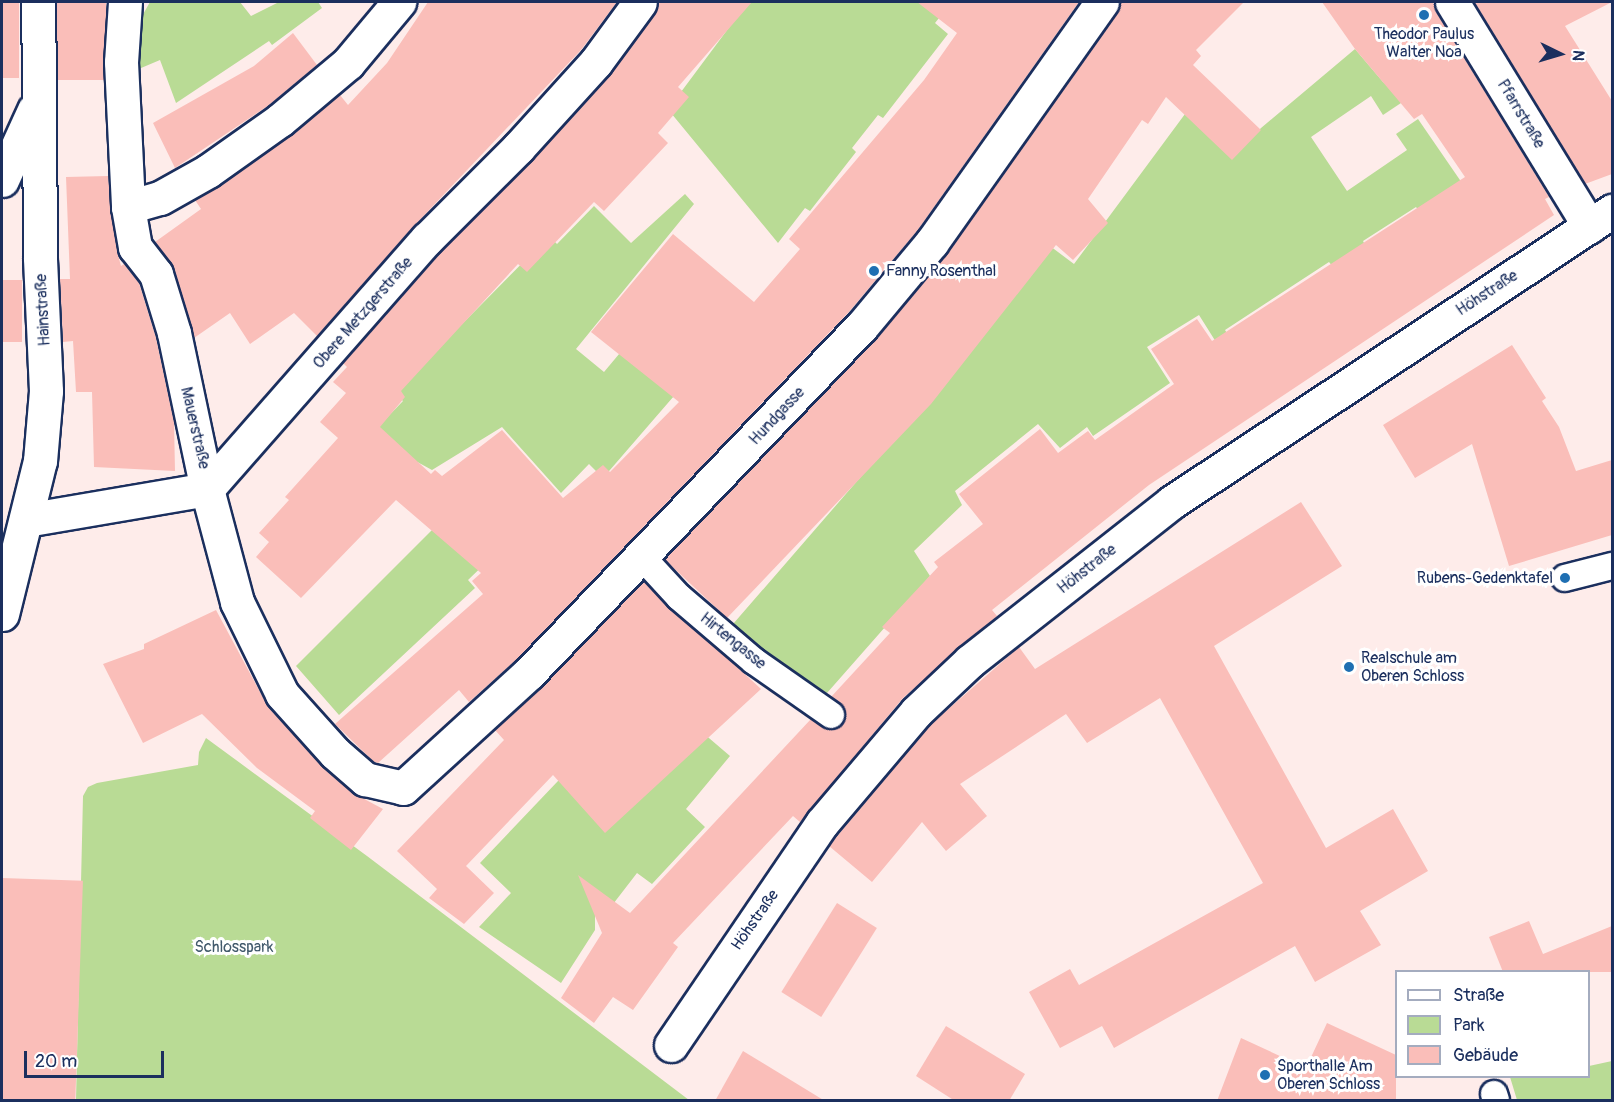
<!DOCTYPE html>
<meta charset="utf-8">
<style>
body{margin:0}
#map{position:relative;width:1614px;height:1102px;overflow:hidden;background:#feecea;font-family:Pangolin,sans-serif}
div>[style]{position:absolute}
.green>*{inset:0;background:#b9db95}
.building>*{inset:0;background:#fabeb9;transform-origin:0 0}
.roads{filter:drop-shadow(2px 0 #1b2f5e) drop-shadow(-2px 0 #1b2f5e) drop-shadow(0 2px #1b2f5e) drop-shadow(0 -2px #1b2f5e)}
.service>*{height:26px;margin:-13px;padding:0 13px;transform-origin:13px;border-radius:13px;background:#fff}
.minor>*{height:33px;margin:-16.5px;padding:0 16.5px;transform-origin:16.5px;border-radius:16.5px;background:#fff}
.dots>*{width:16px;height:16px;translate:-50% -50%;box-sizing:border-box;border:3px solid #fff;border-radius:50%}
span{translate:-50% -50%;white-space:nowrap;text-align:center;line-height:1.15;-webkit-text-stroke:6px #fff;paint-order:stroke}
.poi-label{font-size:16px;color:#1b2f5e}
.left{translate:0 -50%;text-align:left}
.right{translate:-100% -50%;text-align:right}
.street-label{font-size:16px;color:#1b2f5e}
.park-label{font-size:16px;color:#425a6c}
.frame{position:absolute;inset:0;border:3px solid #1b2f5e;pointer-events:none}
.legend{position:absolute;left:1395px;top:970px;width:195px;height:108px;box-sizing:border-box;background:#fff;border:2px solid #a4acbf;margin:0;padding:8px 10px;list-style:none;font-size:18px;color:#1b2f5e}
.legend li{display:flex;align-items:center;gap:12px;height:30px}
.legend b{width:30px;border:2px solid #a4acbf}
.north{position:absolute;left:1530px;top:24px;width:60px;height:60px;-webkit-text-stroke:4px #fff;paint-order:stroke;rotate:95deg;font-size:16px;font-weight:700;line-height:24px;text-align:center;color:#1b2f5e}
.north::after{content:'';display:block;margin:auto;width:21px;height:27px;background:#1b2f5e;clip-path:polygon(50% 0,100% 100%,50% 72%,0 100%)}
.scale{position:absolute;left:24px;top:1051px;width:140px;height:27px;box-sizing:border-box;border:3px solid #1b2f5e;border-top:0;padding-left:8px;font-size:18px;line-height:21px;white-space:nowrap;color:#1b2f5e;-webkit-text-stroke:4px #fff;paint-order:stroke}
</style>
<div id="map">
<div class="green">
<div style="clip-path:polygon(150px 2px,240px 2px,251px 16px,279px 2px,318px 2px,322px 8px,272px 45px,269px 41px,176px 103px,160px 60px,134px 71px,137px 25px)"></div>
<div style="clip-path:polygon(748px 2px,952px 2px,935px 23px,948px 34px,883px 118px,878px 115px,852px 148px,856px 152px,810px 211px,805px 208px,778px 243px,671px 113px,681px 92px)"></div>
<div style="clip-path:polygon(1355px 49px,1383px 82px,1407px 99px,1383px 115px,1371px 96px,1311px 137px,1347px 191px,1407px 150px,1396px 134px,1418px 119px,1462px 183px,1421px 214px,1416px 207px,1363px 241px,1368px 251px,1333px 267px,1329px 262px,1225px 330px,1233px 343px,1221px 350px,1199px 315px,1147px 347px,1170px 383px,1093px 436px,1087px 427px,1060px 448px,1038px 424px,955px 491px,962px 505px,914px 551px,930px 576px,827px 693px,727px 631px,930px 397px,1050px 246px,1074px 264px,1185px 114px,1232px 158px,1261px 128px)"></div>
<div style="clip-path:polygon(685px 194px,694px 204px,576px 349px,604px 372px,640px 329px,693px 374px,603px 478px,589px 464px,561px 493px,502px 427px,432px 470px,410px 458px,377px 428px,403px 401px,394px 393px,549px 236px,557px 244px,594px 206px,631px 243px)"></div>
<div style="clip-path:polygon(461px 501px,529px 521px,468px 580px,475px 588px,339px 715px,296px 666px)"></div>
<div style="clip-path:polygon(675px 709px,730px 756px,686px 809px,705px 827px,652px 884px,637px 873px,610px 908px,595px 914px,595px 930px,561px 983px,479px 927px,511px 893px,480px 863px,616px 720px)"></div>
<div style="clip-path:polygon(206px 738px,367px 856px,689px 1100px,76px 1100px,83px 796px,88px 787px,97px 783px,198px 765px,199px 752px)"></div>
<div style="clip-path:polygon(1612px 1061px,1612px 1100px,1517px 1100px,1510px 1077px,1588px 1076px,1589px 1066px)"></div>
</div>
<div class="building">
<div style="left:2px;top:2px;width:17px;height:76px"></div>
<div style="left:57px;top:2px;width:49px;height:78px"></div>
<div style="clip-path:polygon(428px 2px,617px 2px,581px 50px,413px 227px,317px 336px,294px 313px,250px 344px,230px 313px,194px 338px,174px 269px,155px 242px,201px 209px,195px 200px,291px 135px,340px 95px,348px 105px,387px 63px)"></div>
<div style="clip-path:polygon(658px 2px,752px 2px,678px 87px,689px 97px,658px 133px,668px 143px,604px 211px,594px 202px,527px 272px,518px 264px,401px 391px,405px 397px,380px 427px,431px 474px,435px 470px,442px 476px,502px 430px,563px 498px,603px 465px,610px 472px,679px 402px,591px 332px,673px 234px,754px 302px,800px 249px,789px 239px,924px 80px,957px 33px,917px 2px,1079px 2px,917px 231px,848px 313px,516px 660px,469px 702px,459px 690px,378px 763px,374px 762px,335px 724px,483px 594px,472px 581px,481px 573px,396px 500px,301px 598px,256px 557px,269px 542px,259px 533px,289px 500px,285px 497px,338px 438px,320px 422px,346px 393px,333px 382px,347px 367px,343px 363px,441px 252px,610px 75px,655px 13px)"></div>
<div style="clip-path:polygon(1120px 2px,1244px 2px,1196px 50px,1201px 56px,1193px 65px,1261px 130px,1232px 160px,1166px 97px,1148px 124px,1142px 120px,1088px 199px,1108px 223px,1073px 260px,1056px 245px,931px 404px,727px 618px,664px 559px,876px 339px,946px 254px,1117px 13px)"></div>
<div style="clip-path:polygon(1322px 2px,1433px 2px,1436px 12px,1549px 197px,1545px 199px,1554px 215px,1149px 485px,992px 610px,997px 616px,903px 698px,800px 822px,793px 816px,673px 943px,678px 947px,633px 1010px,613px 997px,594px 1023px,561px 998px,602px 933px,578px 875px,630px 913px,811px 719px,829px 730px,843px 724px,845px 709px,831px 697px,890px 633px,882px 627px,938px 567px,934px 562px,983px 524px,959px 494px,1040px 429px,1058px 453px,1088px 431px,1095px 440px,1174px 384px,1151px 349px,1197px 319px,1212px 341px,1465px 177px,1422px 114px,1414px 119px,1355px 49px)"></div>
<div style="clip-path:polygon(1474px 2px,1612px 2px,1565px 26px,1612px 101px,1612px 174px,1585px 184px)"></div>
<div style="clip-path:polygon(293px 33px,317px 65px,269px 105px,175px 168px,153px 123px,254px 66px)"></div>
<div style="clip-path:polygon(108px 176px,117px 251px,121px 266px,124px 264px,139px 283px,156px 338px,174px 422px,175px 471px,94px 467px,92px 392px,76px 392px,73px 341px,63px 342px,60px 279px,70px 279px,66px 177px)"></div>
<div style="left:2px;top:280px;width:20px;height:62px"></div>
<div style="clip-path:polygon(1512px 345px,1546px 398px,1542px 401px,1559px 427px,1576px 471px,1612px 460px,1612px 535px,1509px 566px,1472px 444px,1415px 478px,1383px 425px)"></div>
<div style="clip-path:polygon(1301px 502px,1342px 566px,1214px 646px,1326px 848px,1393px 809px,1428px 871px,1360px 911px,1381px 945px,1315px 982px,1295px 946px,1114px 1048px,1102px 1026px,1060px 1048px,1029px 992px,1070px 969px,1079px 985px,1263px 883px,1160px 698px,1087px 743px,1066px 714px,960px 784px,987px 816px,946px 851px,922px 822px,872px 882px,829px 846px,930px 725px,1019px 647px,1035px 669px)"></div>
<div style="clip-path:polygon(644px 581px,761px 689px,605px 833px,553px 775px,466px 866px,494px 893px,464px 924px,429px 898px,437px 889px,397px 851px,504px 740px,495px 730px)"></div>
<div style="clip-path:polygon(216px 610px,268px 707px,323px 767px,353px 793px,383px 809px,351px 850px,310px 818px,315px 811px,257px 768px,202px 714px,143px 743px,103px 664px,144px 649px,144px 644px)"></div>
<div style="left:2px;top:878px;width:81px;height:223px;rotate:2deg"></div>
<div style="left:837px;top:903px;width:47px;height:105px;rotate:32deg"></div>
<div style="clip-path:polygon(1529px 921px,1543px 954px,1612px 926px,1612px 972px,1503px 972px,1489px 937px)"></div>
<div style="clip-path:polygon(1327px 1023px,1396px 1055px,1396px 1101px,1217px 1101px,1241px 1038px,1306px 1068px)"></div>
<div style="clip-path:polygon(946px 1026px,1025px 1074px,1009px 1101px,955px 1101px,916px 1076px)"></div>
<div style="clip-path:polygon(743px 1051px,825px 1101px,715px 1101px)"></div>
</div>
<div class="roads">
<div class="service">
<div style="left:643px;top:558px;width:53px;rotate:47.3deg"></div>
<div style="left:679px;top:597px;width:99px;rotate:40.5deg"></div>
<div style="left:754px;top:661px;width:94px;rotate:35deg"></div>
<div style="left:1565px;top:578px;width:49px;rotate:-14.3deg"></div>
<div style="left:1494px;top:1094px;width:6px;rotate:72deg"></div>
</div>
<div class="minor">
<div style="left:125px;top:2px;width:60px;rotate:93.8deg"></div>
<div style="left:121px;top:62px;width:145px;rotate:87.2deg"></div>
<div style="left:128px;top:207px;width:41px;rotate:80.1deg"></div>
<div style="left:135px;top:247px;width:34px;rotate:52deg"></div>
<div style="left:156px;top:274px;width:62px;rotate:73deg"></div>
<div style="left:174px;top:333px;width:159px;rotate:78.1deg"></div>
<div style="left:207px;top:489px;width:117px;rotate:75.1deg"></div>
<div style="left:237px;top:602px;width:102px;rotate:63.9deg"></div>
<div style="left:282px;top:694px;width:79px;rotate:48.1deg"></div>
<div style="left:335px;top:753px;width:40px;rotate:41deg"></div>
<div style="left:365px;top:779px;width:39px;rotate:13deg"></div>
<div style="left:403px;top:788px;width:171px;rotate:-42.4deg"></div>
<div style="left:529px;top:673px;width:481px;rotate:-46.2deg"></div>
<div style="left:862px;top:326px;width:109px;rotate:-50.2deg"></div>
<div style="left:932px;top:242px;width:294px;rotate:-54.7deg"></div>
<div style="left:1452px;top:2px;width:263px;rotate:58.5deg"></div>
<div style="left:2px;top:180px;width:77px;rotate:-65.4deg"></div>
<div style="left:128px;top:207px;width:33px;rotate:-16deg"></div>
<div style="left:160px;top:198px;width:55px;rotate:-29.4deg"></div>
<div style="left:208px;top:171px;width:88px;rotate:-35.3deg"></div>
<div style="left:280px;top:120px;width:89px;rotate:-40deg"></div>
<div style="left:348px;top:63px;width:80px;rotate:-50.1deg"></div>
<div style="left:26px;top:520px;width:184px;rotate:-9.7deg"></div>
<div style="left:207px;top:489px;width:333px;rotate:-48.7deg"></div>
<div style="left:427px;top:239px;width:129px;rotate:-45deg"></div>
<div style="left:518px;top:148px;width:116px;rotate:-47.8deg"></div>
<div style="left:596px;top:62px;width:74px;rotate:-53.7deg"></div>
<div style="left:2px;top:614px;width:158px;rotate:-76.1deg"></div>
<div style="left:40px;top:461px;width:70px;rotate:-85.1deg"></div>
<div style="left:46px;top:391px;width:134px;rotate:-92.6deg"></div>
<div style="left:40px;top:257px;width:255px;rotate:-90.4deg"></div>
<div style="left:671px;top:1045px;width:268px;rotate:-55.8deg"></div>
<div style="left:822px;top:823px;width:145px;rotate:-49.7deg"></div>
<div style="left:916px;top:712px;width:74px;rotate:-43.4deg"></div>
<div style="left:970px;top:661px;width:257px;rotate:-38.2deg"></div>
<div style="left:1172px;top:502px;width:528px;rotate:-33.48deg"></div>
</div>
</div>
<div class="dots">
<div style="left:1424px;top:15px;background:#1f6fb2"></div>
<div style="left:874px;top:271px;background:#1f6fb2"></div>
<div style="left:1565px;top:578px;background:#1f6fb2"></div>
<div style="left:1349px;top:667px;background:#1f6fb2"></div>
<div style="left:1265px;top:1075px;background:#1f6fb2"></div>
</div>
<div class="poi-label">
<span style="left:1424px;top:43px">Theodor Paulus<br>Walter Noa</span>
<span class="left" style="left:886px;top:271px">Fanny Rosenthal</span>
<span class="right" style="left:1553px;top:578px">Rubens-Gedenktafel</span>
<span class="left" style="left:1361px;top:667px">Realschule am<br>Oberen Schloss</span>
<span class="left" style="left:1277px;top:1075px">Sporthalle Am<br>Oberen Schloss</span>
</div>
<div class="street-label">
<span style="left:1521px;top:114px;rotate:59deg">Pfarrstraße</span>
<span style="left:1487px;top:293px;rotate:-33deg">Höhstraße</span>
<span style="left:43px;top:310px;rotate:-93deg">Hainstraße</span>
<span style="left:363px;top:313px;rotate:-49deg">Obere Metzgerstraße</span>
<span style="left:777px;top:416px;rotate:-47deg">Hundgasse</span>
<span style="left:195px;top:428px;rotate:77deg">Mauerstraße</span>
<span style="left:1087px;top:569px;rotate:-38deg">Höhstraße</span>
<span style="left:733px;top:641px;rotate:39deg">Hirtengasse</span>
<span style="left:755px;top:920px;rotate:-55deg">Höhstraße</span>
</div>
<div class="park-label">
<span style="left:234px;top:947px">Schlosspark</span>
</div>
<div class="frame"></div>
<ul class="legend">
<li><b style="height:8px;background:#fff"></b>Straße</li>
<li><b style="height:16px;background:#b9db95"></b>Park</li>
<li><b style="height:16px;background:#fabeb9"></b>Gebäude</li>
</ul>
<div class="north">N</div>
<div class="scale">20 m</div>
</div>
